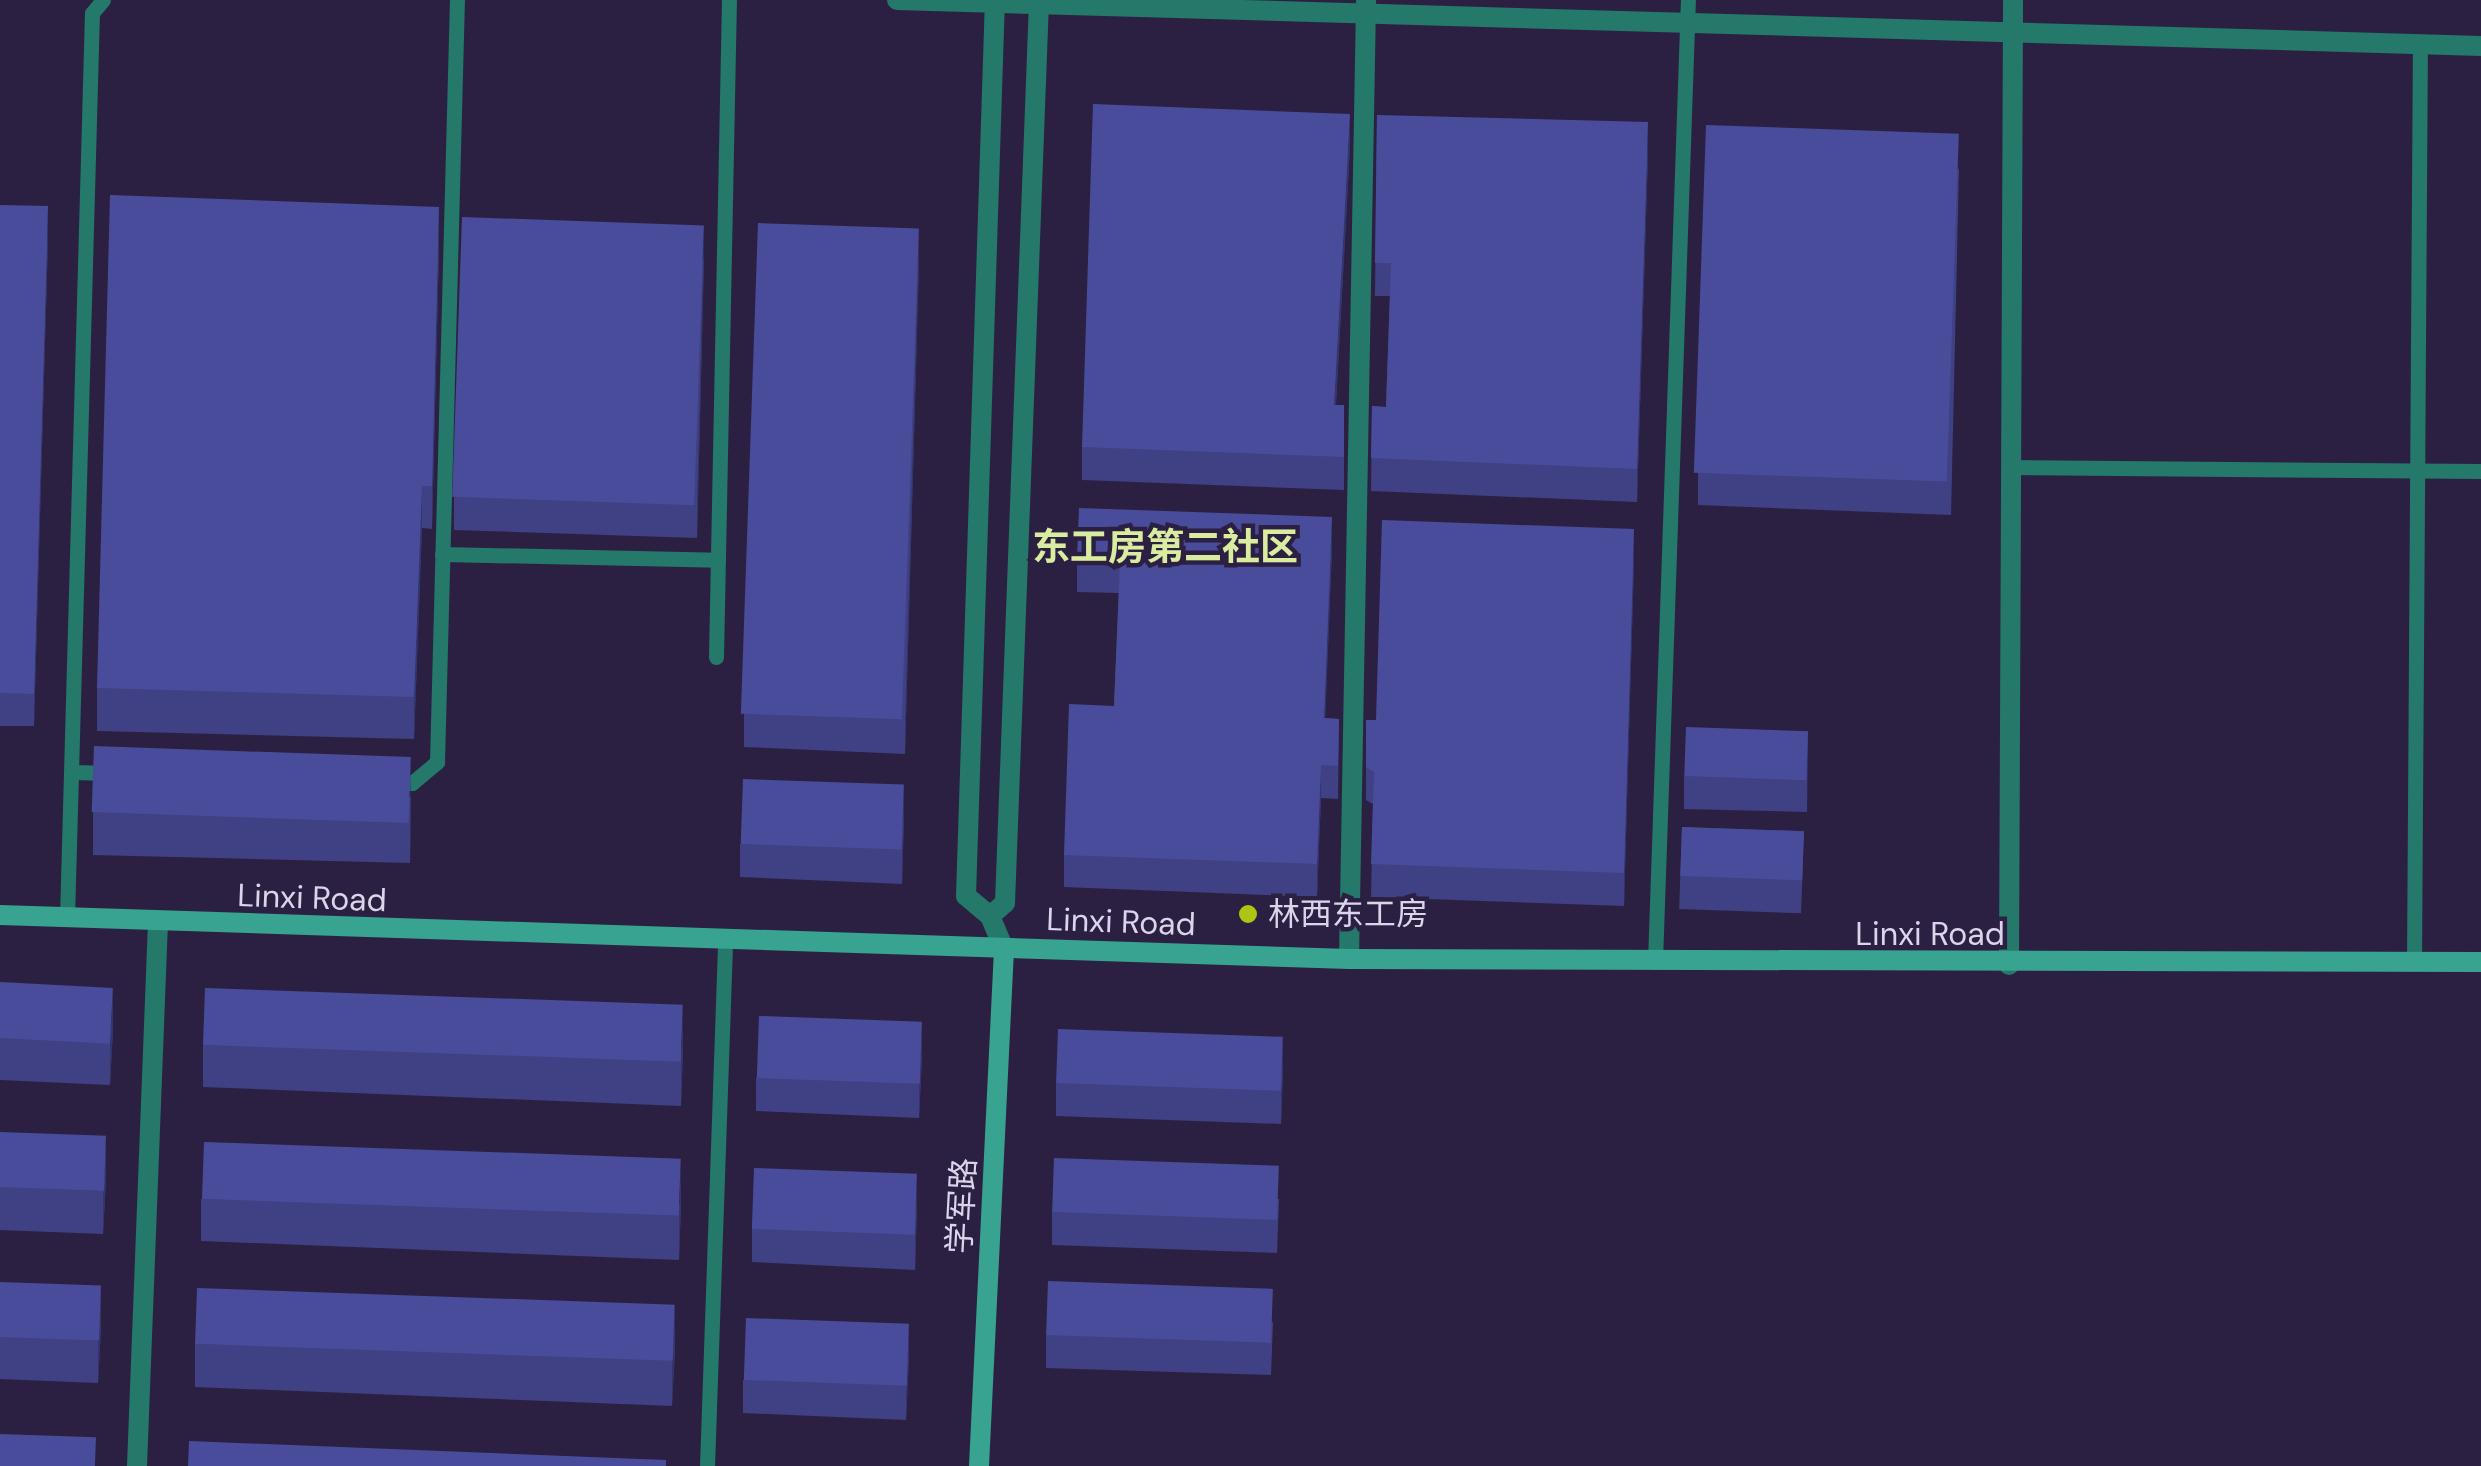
<!DOCTYPE html>
<meta charset="utf-8">
<style>
body{margin:0}
#map{position:relative;width:2481px;height:1466px;overflow:hidden;background:#2c2042;font-family:"DM Sans","Noto Sans SC",sans-serif}
div>[style]{position:absolute}
.lane>*{height:15px;margin:-7.5px;padding:0 7.5px;transform-origin:7.5px;border-radius:7.5px;background:#24796a}
.street>*{height:20px;margin:-10px;padding:0 10px;transform-origin:10px;border-radius:10px;background:#24796a}
.secondary>*{height:20px;margin:-10px;padding:0 10px;transform-origin:10px;border-radius:10px;background:#38a390}
.wall>*{inset:0;background:#3f4184;transform-origin:0 0}
.shaded-wall>*{inset:0;background:#33356c}
.building>*{inset:0;background:#494c9a;transform-origin:0 0}
.dots>*{width:28px;height:28px;translate:-50% -50%;box-sizing:border-box;border:5px solid #2c2042;border-radius:50%}
span{translate:-50% -50%;white-space:nowrap;text-align:center;line-height:1.15;-webkit-text-stroke:9px #2c2042;paint-order:stroke}
.street-label{font-size:32px;color:#dbd5eb}
.poi-label{font-size:32px;color:#dbd5eb}
.left{translate:0 -50%;text-align:left}
.quarter-label{font-size:38px;color:#daec9f;font-weight:700}
</style>
<div id="map">
<div class="lane">
<div style="left:2010px;top:467px;width:471px;rotate:0.5deg"></div>
<div style="left:442px;top:554px;width:276px;rotate:1.2deg"></div>
<div style="left:716px;top:657px;width:657px;rotate:-88.87deg"></div>
<div style="left:72px;top:772px;width:41px;rotate:1.4deg"></div>
<div style="left:391px;top:782px;width:21px;rotate:3deg"></div>
<div style="left:412px;top:783px;width:33px;rotate:-40deg"></div>
<div style="left:437px;top:762px;width:762px;rotate:-88.5deg"></div>
<div style="left:67px;top:918px;width:905px;rotate:-88.42deg"></div>
<div style="left:92px;top:13px;width:17px;rotate:-50deg"></div>
<div style="left:1655px;top:962px;width:963px;rotate:-88.04deg"></div>
<div style="left:2414px;top:963px;width:919px;rotate:-89.63deg"></div>
<div style="left:707px;top:1466px;width:521px;rotate:-88.02deg"></div>
</div>
<div class="street">
<div style="left:897px;top:0;width:1585px;rotate:1.66deg"></div>
<div style="left:990px;top:916px;width:31px;rotate:-140deg"></div>
<div style="left:966px;top:896px;width:896px;rotate:-88.15deg"></div>
<div style="left:1004px;top:949px;width:36px;rotate:-113deg"></div>
<div style="left:990px;top:916px;width:20px;rotate:-41deg"></div>
<div style="left:1005px;top:903px;width:904px;rotate:-87.84deg"></div>
<div style="left:1349px;top:959px;width:957px;rotate:-88.98deg"></div>
<div style="left:2009px;top:965px;width:965px;rotate:-89.76deg"></div>
<div style="left:137px;top:1466px;width:545px;rotate:-87.79deg"></div>
</div>
<div class="secondary">
<div style="left:0;top:915px;width:1350px;rotate:1.87deg"></div>
<div style="left:1349px;top:959px;width:1132px;rotate:0.15deg"></div>
<div style="left:979px;top:1466px;width:518px;rotate:-87.23deg"></div>
</div>
<div class="wall">
<div style="clip-path:polygon(1377px 115px,1648px 155px,1637px 502px,1371px 491px,1372px 406px,1386px 407px,1390px 296px,1375px 296px)"></div>
<div style="clip-path:polygon(1350px 147px,1336px 405px,1344px 405px,1344px 490px,1082px 480px,1082px 447px)"></div>
<div style="clip-path:polygon(1959px 168px,1951px 515px,1698px 505px,1698px 473px)"></div>
<div style="clip-path:polygon(0 205px,48px 239px,34px 726px,0 726px)"></div>
<div style="clip-path:polygon(439px 249px,432px 529px,422px 528px,414px 739px,97px 731px,97px 688px)"></div>
<div style="clip-path:polygon(704px 258px,697px 538px,454px 530px,454px 497px)"></div>
<div style="clip-path:polygon(919px 262px,905px 754px,744px 747px,744px 714px)"></div>
<div style="clip-path:polygon(1332px 550px,1325px 718px,1339px 719px,1338px 799px,1321px 798px,1317px 897px,1064px 887px,1064px 855px,1114px 706px,1119px 593px,1077px 592px,1077px 559px)"></div>
<div style="clip-path:polygon(1634px 562px,1624px 906px,1371px 897px,1373px 804px,1366px 800px,1366px 720px,1376px 720px)"></div>
<div style="clip-path:polygon(1808px 731px,1807px 812px,1684px 809px,1684px 776px)"></div>
<div style="clip-path:polygon(411px 797px,410px 863px,93px 855px,93px 812px)"></div>
<div style="clip-path:polygon(904px 819px,902px 884px,740px 877px,740px 844px)"></div>
<div style="left:1682px;top:827px;width:122px;height:82px;rotate:2deg"></div>
<div style="clip-path:polygon(0 982px,113px 1030px,110px 1085px,0 1080px)"></div>
<div style="clip-path:polygon(203px 1045px,683px 1050px,681px 1106px,203px 1087px)"></div>
<div style="clip-path:polygon(922px 1056px,919px 1118px,756px 1111px,756px 1078px)"></div>
<div style="clip-path:polygon(1283px 1070px,1281px 1124px,1056px 1116px,1056px 1083px)"></div>
<div style="clip-path:polygon(0 1132px,106px 1179px,103px 1234px,0 1230px)"></div>
<div style="clip-path:polygon(201px 1199px,681px 1204px,679px 1260px,201px 1241px)"></div>
<div style="clip-path:polygon(1279px 1199px,1277px 1253px,1052px 1245px,1052px 1212px)"></div>
<div style="clip-path:polygon(917px 1207px,915px 1270px,752px 1262px,752px 1229px)"></div>
<div style="clip-path:polygon(0 1282px,101px 1328px,98px 1383px,0 1379px)"></div>
<div style="clip-path:polygon(1273px 1322px,1271px 1375px,1046px 1368px,1046px 1335px)"></div>
<div style="clip-path:polygon(195px 1344px,675px 1349px,672px 1406px,195px 1387px)"></div>
<div style="clip-path:polygon(909px 1358px,906px 1420px,743px 1413px,743px 1380px)"></div>
</div>
<div class="shaded-wall">
<div style="clip-path:polygon(1350px 114px,1350px 147px,1334px 438px,1334px 405px)"></div>
<div style="clip-path:polygon(1648px 122px,1648px 155px,1637px 502px,1637px 469px)"></div>
<div style="clip-path:polygon(48px 206px,48px 239px,34px 726px,34px 694px)"></div>
<div style="clip-path:polygon(439px 207px,439px 249px,432px 529px,432px 486px)"></div>
<div style="clip-path:polygon(704px 225px,704px 258px,697px 538px,697px 505px)"></div>
<div style="clip-path:polygon(919px 230px,919px 262px,905px 754px,905px 721px)"></div>
<div style="clip-path:polygon(422px 486px,422px 528px,414px 739px,414px 697px)"></div>
<div style="clip-path:polygon(1332px 517px,1332px 550px,1324px 751px,1324px 718px)"></div>
<div style="clip-path:polygon(1634px 529px,1634px 562px,1624px 906px,1624px 873px)"></div>
<div style="clip-path:polygon(411px 755px,411px 797px,410px 863px,410px 821px)"></div>
<div style="clip-path:polygon(1321px 765px,1321px 798px,1317px 897px,1317px 864px)"></div>
<div style="clip-path:polygon(904px 786px,904px 819px,902px 884px,902px 851px)"></div>
<div style="clip-path:polygon(113px 987px,113px 1030px,110px 1085px,110px 1042px)"></div>
<div style="clip-path:polygon(683px 1007px,683px 1050px,681px 1106px,681px 1064px)"></div>
<div style="clip-path:polygon(922px 1023px,922px 1056px,919px 1118px,919px 1085px)"></div>
<div style="clip-path:polygon(1283px 1037px,1283px 1070px,1281px 1124px,1281px 1091px)"></div>
<div style="clip-path:polygon(106px 1136px,106px 1179px,103px 1234px,103px 1192px)"></div>
<div style="clip-path:polygon(681px 1161px,681px 1204px,679px 1260px,679px 1218px)"></div>
<div style="clip-path:polygon(917px 1175px,917px 1207px,915px 1270px,915px 1237px)"></div>
<div style="clip-path:polygon(101px 1286px,101px 1328px,98px 1383px,98px 1341px)"></div>
<div style="clip-path:polygon(675px 1307px,675px 1349px,672px 1406px,672px 1363px)"></div>
<div style="clip-path:polygon(909px 1325px,909px 1358px,906px 1420px,906px 1387px)"></div>
</div>
<div class="building">
<div style="clip-path:polygon(1093px 104px,1350px 114px,1334px 405px,1344px 405px,1344px 457px,1082px 447px)"></div>
<div style="clip-path:polygon(1377px 115px,1648px 122px,1637px 469px,1371px 458px,1372px 406px,1386px 407px,1391px 263px,1375px 263px)"></div>
<div style="left:1706px;top:125px;width:253px;height:348px;rotate:2deg"></div>
<div style="clip-path:polygon(110px 195px,439px 207px,432px 486px,422px 486px,414px 697px,97px 688px)"></div>
<div style="clip-path:polygon(0 205px,48px 206px,34px 694px,0 693px)"></div>
<div style="left:462px;top:217px;width:242px;height:280px;rotate:2deg"></div>
<div style="left:758px;top:223px;width:161px;height:491px;rotate:2deg"></div>
<div style="clip-path:polygon(1079px 508px,1332px 517px,1324px 718px,1339px 719px,1338px 766px,1321px 765px,1317px 864px,1064px 855px,1069px 704px,1114px 706px,1120px 560px,1077px 559px)"></div>
<div style="clip-path:polygon(1382px 520px,1634px 529px,1624px 873px,1371px 864px,1374px 772px,1366px 767px,1366px 720px,1376px 720px)"></div>
<div style="left:1686px;top:727px;width:122px;height:49px;rotate:2deg"></div>
<div style="left:94px;top:746px;width:317px;height:66px;rotate:2deg"></div>
<div style="left:743px;top:779px;width:161px;height:65px;rotate:2deg"></div>
<div style="left:1682px;top:827px;width:122px;height:49px;rotate:2deg"></div>
<div style="left:0;top:982px;width:113px;height:56px;rotate:3deg"></div>
<div style="left:205px;top:988px;width:478px;height:57px;rotate:2deg"></div>
<div style="left:759px;top:1016px;width:163px;height:62px;rotate:2deg"></div>
<div style="left:1058px;top:1029px;width:225px;height:54px;rotate:2deg"></div>
<div style="left:0;top:1132px;width:106px;height:55px;rotate:2deg"></div>
<div style="left:204px;top:1142px;width:477px;height:57px;rotate:2deg"></div>
<div style="left:1054px;top:1158px;width:225px;height:54px;rotate:2deg"></div>
<div style="left:754px;top:1168px;width:163px;height:61px;rotate:2deg"></div>
<div style="left:1048px;top:1281px;width:225px;height:54px;rotate:2deg"></div>
<div style="left:0;top:1282px;width:101px;height:55px;rotate:2deg"></div>
<div style="left:197px;top:1288px;width:478px;height:56px;rotate:2deg"></div>
<div style="left:746px;top:1318px;width:163px;height:62px;rotate:2deg"></div>
<div style="left:0;top:1434px;width:96px;height:32px;rotate:2deg"></div>
<div style="clip-path:polygon(189px 1441px,666px 1460px,666px 1466px,188px 1466px)"></div>
</div>
<div class="dots">
<div style="left:1248px;top:914px;background:#acc611"></div>
</div>
<div class="street-label">
<span style="left:312px;top:898px;rotate:2deg">Linxi Road</span>
<span style="left:1121px;top:922px;rotate:2deg">Linxi Road</span>
<span style="left:1930px;top:934px">Linxi Road</span>
<span style="left:962px;top:1206px;rotate:-87deg">学军路</span>
</div>
<div class="poi-label">
<span class="left" style="left:1268px;top:914px">林西东工房</span>
</div>
<div class="quarter-label">
<span style="left:1165px;top:548px">东工房第二社区</span>
</div>
</div>
